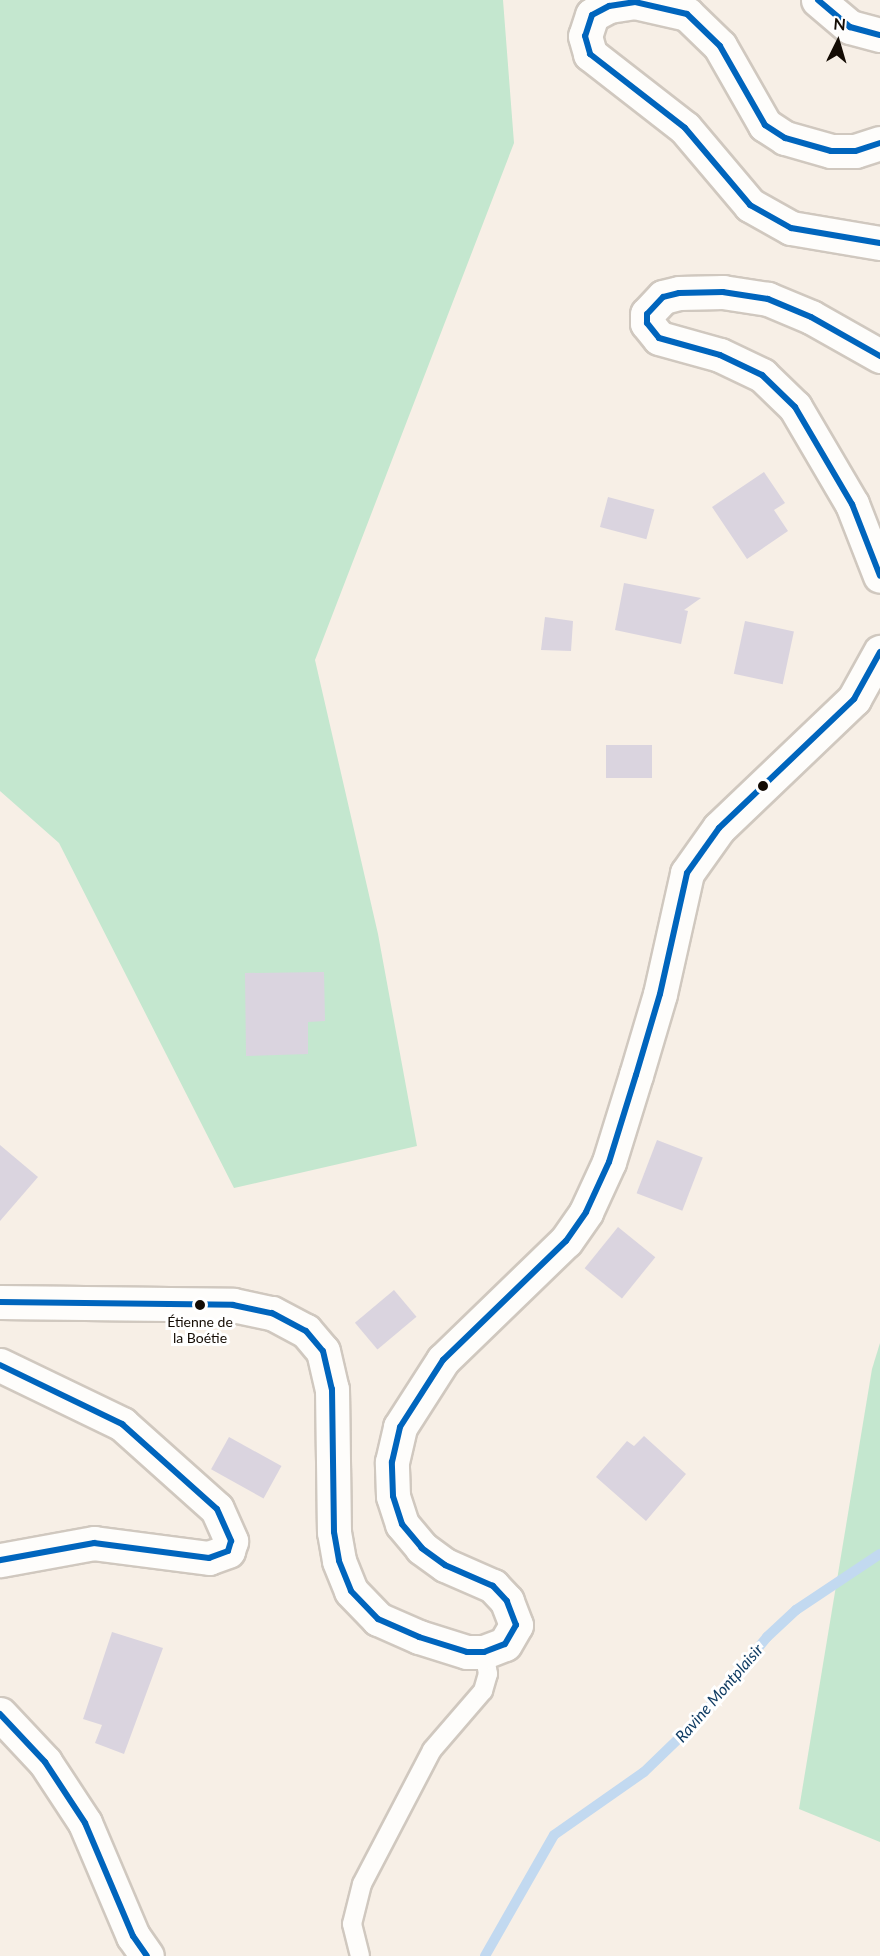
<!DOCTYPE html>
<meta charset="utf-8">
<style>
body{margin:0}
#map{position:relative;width:880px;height:1956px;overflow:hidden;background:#f7efe6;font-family:Lato,sans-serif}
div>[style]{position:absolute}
.green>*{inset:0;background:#c4e7cf}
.stream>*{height:10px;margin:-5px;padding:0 5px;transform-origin:5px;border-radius:5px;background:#c2d9f0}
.building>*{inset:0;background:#dad4df;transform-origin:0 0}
.roads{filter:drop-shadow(2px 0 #d0c8bf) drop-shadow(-2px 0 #d0c8bf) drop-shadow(0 2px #d0c8bf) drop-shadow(0 -2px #d0c8bf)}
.lane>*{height:18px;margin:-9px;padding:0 9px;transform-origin:9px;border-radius:9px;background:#fefdfb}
.secondary>*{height:33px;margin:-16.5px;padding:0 16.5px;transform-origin:16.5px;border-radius:16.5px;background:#fefdfb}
.bus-1>*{height:6px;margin:-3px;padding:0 3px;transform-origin:3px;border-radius:3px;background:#0065bd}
.dots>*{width:16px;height:16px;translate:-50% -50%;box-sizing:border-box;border:3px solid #fff;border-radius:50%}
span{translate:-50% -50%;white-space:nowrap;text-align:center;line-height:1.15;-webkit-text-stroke:6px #fff;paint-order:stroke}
.bus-label{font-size:14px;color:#140c04}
.water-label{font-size:16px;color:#103c63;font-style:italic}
.north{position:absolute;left:808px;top:12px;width:60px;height:60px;-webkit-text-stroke:4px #fff;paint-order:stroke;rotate:5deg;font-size:16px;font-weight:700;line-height:24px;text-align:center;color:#140c04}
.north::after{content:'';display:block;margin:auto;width:21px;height:27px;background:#140c04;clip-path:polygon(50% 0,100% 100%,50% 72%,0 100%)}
</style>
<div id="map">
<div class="green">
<div style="clip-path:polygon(0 0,503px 0,514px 143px,315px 660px,378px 934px,417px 1146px,234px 1188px,59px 843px,0 791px)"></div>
<div style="clip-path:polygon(880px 1343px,880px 1842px,799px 1809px,872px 1369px)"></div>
</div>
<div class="stream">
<div style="left:485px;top:1956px;width:139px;rotate:-60.3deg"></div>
<div style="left:554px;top:1835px;width:110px;rotate:-35deg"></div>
<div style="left:644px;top:1772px;width:78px;rotate:-44deg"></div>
<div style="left:700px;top:1718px;width:105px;rotate:-50.4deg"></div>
<div style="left:767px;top:1637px;width:40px;rotate:-43deg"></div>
<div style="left:796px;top:1610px;width:101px;rotate:-33.7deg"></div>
</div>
<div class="building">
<div style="clip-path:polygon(764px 472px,785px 503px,774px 510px,788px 531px,747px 559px,712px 507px)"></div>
<div style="left:608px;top:497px;width:48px;height:31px;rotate:15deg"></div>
<div style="clip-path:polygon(624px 583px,701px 598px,684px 610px,688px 611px,681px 644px,615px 630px)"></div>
<div style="clip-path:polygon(545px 617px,573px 621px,571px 651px,541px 650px)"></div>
<div style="left:745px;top:621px;width:50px;height:54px;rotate:12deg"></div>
<div style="left:606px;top:745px;width:46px;height:33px"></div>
<div style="clip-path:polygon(324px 972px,325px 1021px,308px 1022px,308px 1054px,246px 1056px,245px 973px)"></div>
<div style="left:657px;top:1140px;width:49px;height:57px;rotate:21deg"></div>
<div style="clip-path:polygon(0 1145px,38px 1177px,0 1221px)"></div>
<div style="left:618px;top:1227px;width:48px;height:53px;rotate:39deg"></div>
<div style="left:394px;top:1290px;width:35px;height:51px;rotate:50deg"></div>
<div style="clip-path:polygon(644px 1436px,686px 1474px,646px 1521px,596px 1477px,627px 1441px,634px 1446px)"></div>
<div style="left:229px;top:1437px;width:60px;height:37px;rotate:29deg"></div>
<div style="clip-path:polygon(112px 1632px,163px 1648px,124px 1754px,95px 1743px,102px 1725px,83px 1719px)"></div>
</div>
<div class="roads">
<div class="lane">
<div style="left:360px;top:1956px;width:33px;rotate:-104deg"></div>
<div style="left:352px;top:1924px;width:41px;rotate:-76deg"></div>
<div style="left:362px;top:1884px;width:151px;rotate:-62.4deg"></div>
<div style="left:432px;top:1750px;width:78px;rotate:-49.2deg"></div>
<div style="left:483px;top:1691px;width:18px;rotate:-74deg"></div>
<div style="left:488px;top:1674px;width:22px;rotate:-100deg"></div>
</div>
<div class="secondary">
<div style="left:818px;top:0;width:42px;rotate:40.2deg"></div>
<div style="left:850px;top:27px;width:31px;rotate:15deg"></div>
<div style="left:880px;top:143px;width:26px;rotate:162deg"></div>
<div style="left:855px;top:151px;width:24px;rotate:180deg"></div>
<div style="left:831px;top:151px;width:48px;rotate:-164.2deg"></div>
<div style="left:785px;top:138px;width:24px;rotate:-147deg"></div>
<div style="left:765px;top:125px;width:91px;rotate:-119.7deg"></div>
<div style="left:720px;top:46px;width:46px;rotate:-135.9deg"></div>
<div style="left:687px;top:14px;width:53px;rotate:-167deg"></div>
<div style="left:635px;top:2px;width:26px;rotate:171deg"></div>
<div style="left:609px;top:6px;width:19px;rotate:152deg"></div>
<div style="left:592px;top:15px;width:22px;rotate:108deg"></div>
<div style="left:585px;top:36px;width:19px;rotate:74deg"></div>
<div style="left:590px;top:54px;width:120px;rotate:37.9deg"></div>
<div style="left:685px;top:128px;width:101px;rotate:49.8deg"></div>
<div style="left:750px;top:205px;width:47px;rotate:29.3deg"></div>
<div style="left:791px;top:228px;width:90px;rotate:9.6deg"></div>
<div style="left:880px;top:356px;width:79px;rotate:-150.5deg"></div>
<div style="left:811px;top:317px;width:47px;rotate:-157.3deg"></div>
<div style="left:768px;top:299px;width:46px;rotate:-171.2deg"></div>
<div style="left:723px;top:292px;width:44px;rotate:178.7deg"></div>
<div style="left:679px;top:293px;width:16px;rotate:166deg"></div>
<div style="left:663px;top:297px;width:23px;rotate:133deg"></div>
<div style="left:647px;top:314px;width:9px;rotate:90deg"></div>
<div style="left:647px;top:323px;width:19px;rotate:51deg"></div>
<div style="left:659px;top:338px;width:63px;rotate:15.6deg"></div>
<div style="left:720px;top:355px;width:47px;rotate:25.5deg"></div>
<div style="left:762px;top:375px;width:46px;rotate:44.1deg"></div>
<div style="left:795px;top:407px;width:113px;rotate:59.6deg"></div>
<div style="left:852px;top:504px;width:77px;rotate:68.7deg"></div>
<div style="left:0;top:1302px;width:233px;rotate:0.7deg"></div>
<div style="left:233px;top:1305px;width:40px;rotate:12deg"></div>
<div style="left:272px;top:1313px;width:38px;rotate:28deg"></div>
<div style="left:306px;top:1331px;width:26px;rotate:50deg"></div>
<div style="left:323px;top:1351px;width:39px;rotate:77deg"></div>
<div style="left:332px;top:1389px;width:143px;rotate:89.2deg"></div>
<div style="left:334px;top:1532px;width:29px;rotate:80deg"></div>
<div style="left:339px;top:1561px;width:32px;rotate:68deg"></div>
<div style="left:351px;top:1591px;width:39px;rotate:46deg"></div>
<div style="left:378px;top:1619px;width:45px;rotate:23.7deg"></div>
<div style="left:419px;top:1637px;width:50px;rotate:17.4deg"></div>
<div style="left:467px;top:1652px;width:17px"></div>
<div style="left:484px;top:1652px;width:22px;rotate:-21deg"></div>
<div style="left:505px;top:1644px;width:22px;rotate:-60deg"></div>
<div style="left:516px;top:1625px;width:26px;rotate:-111deg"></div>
<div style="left:507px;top:1601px;width:21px;rotate:-133deg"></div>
<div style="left:493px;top:1586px;width:52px;rotate:-156.4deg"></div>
<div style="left:445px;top:1565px;width:29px;rotate:-144deg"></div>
<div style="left:422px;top:1548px;width:31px;rotate:-130deg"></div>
<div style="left:402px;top:1524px;width:29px;rotate:-108deg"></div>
<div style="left:393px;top:1496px;width:34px;rotate:-92deg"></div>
<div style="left:392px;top:1462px;width:36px;rotate:-77deg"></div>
<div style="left:400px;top:1427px;width:80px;rotate:-57.3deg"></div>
<div style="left:443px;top:1360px;width:171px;rotate:-44.1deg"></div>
<div style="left:566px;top:1241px;width:35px;rotate:-55deg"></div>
<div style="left:586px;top:1212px;width:55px;rotate:-65.3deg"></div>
<div style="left:609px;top:1162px;width:91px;rotate:-72.8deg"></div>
<div style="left:636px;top:1075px;width:84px;rotate:-73.5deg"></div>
<div style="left:660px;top:994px;width:124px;rotate:-77.4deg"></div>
<div style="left:687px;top:873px;width:55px;rotate:-54.6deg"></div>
<div style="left:719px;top:828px;width:187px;rotate:-43.7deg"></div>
<div style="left:854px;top:699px;width:54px;rotate:-61deg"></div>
<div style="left:0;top:1365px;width:136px;rotate:25.8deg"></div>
<div style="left:122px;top:1424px;width:127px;rotate:41.8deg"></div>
<div style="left:217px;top:1509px;width:35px;rotate:66deg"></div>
<div style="left:231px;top:1541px;width:10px;rotate:107deg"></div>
<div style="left:228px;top:1551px;width:20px;rotate:160deg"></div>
<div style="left:209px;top:1558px;width:116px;rotate:-172.6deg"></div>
<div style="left:94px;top:1543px;width:96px;rotate:169.7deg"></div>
<div style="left:0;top:1714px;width:66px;rotate:46.8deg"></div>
<div style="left:45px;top:1762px;width:73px;rotate:56.7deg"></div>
<div style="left:85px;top:1823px;width:123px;rotate:67deg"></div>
<div style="left:133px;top:1936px;width:24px;rotate:55deg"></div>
</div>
</div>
<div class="bus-1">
<div style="left:818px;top:0;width:42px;rotate:40.2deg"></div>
<div style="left:850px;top:27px;width:31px;rotate:15deg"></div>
<div style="left:880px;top:143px;width:26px;rotate:162deg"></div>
<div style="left:855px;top:151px;width:24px;rotate:180deg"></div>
<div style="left:831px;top:151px;width:48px;rotate:-164.2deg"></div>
<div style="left:785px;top:138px;width:24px;rotate:-147deg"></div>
<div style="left:765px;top:125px;width:91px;rotate:-119.7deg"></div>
<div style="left:720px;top:46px;width:46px;rotate:-135.9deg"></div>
<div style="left:687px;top:14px;width:53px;rotate:-167deg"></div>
<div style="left:635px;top:2px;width:26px;rotate:171deg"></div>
<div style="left:609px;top:6px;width:19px;rotate:152deg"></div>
<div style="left:592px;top:15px;width:22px;rotate:108deg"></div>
<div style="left:585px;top:36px;width:19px;rotate:74deg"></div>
<div style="left:590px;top:54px;width:120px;rotate:37.9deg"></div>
<div style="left:685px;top:128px;width:101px;rotate:49.8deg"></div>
<div style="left:750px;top:205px;width:47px;rotate:29.3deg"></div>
<div style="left:791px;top:228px;width:90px;rotate:9.6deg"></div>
<div style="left:880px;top:356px;width:79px;rotate:-150.5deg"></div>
<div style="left:811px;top:317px;width:47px;rotate:-157.3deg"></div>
<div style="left:768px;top:299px;width:46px;rotate:-171.2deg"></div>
<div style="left:723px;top:292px;width:44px;rotate:178.7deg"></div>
<div style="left:679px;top:293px;width:16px;rotate:166deg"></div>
<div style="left:663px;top:297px;width:23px;rotate:133deg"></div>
<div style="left:647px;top:314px;width:9px;rotate:90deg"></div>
<div style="left:647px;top:323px;width:19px;rotate:51deg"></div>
<div style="left:659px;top:338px;width:63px;rotate:15.6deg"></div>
<div style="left:720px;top:355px;width:47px;rotate:25.5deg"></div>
<div style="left:762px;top:375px;width:46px;rotate:44.1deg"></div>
<div style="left:795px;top:407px;width:113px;rotate:59.6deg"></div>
<div style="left:852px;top:504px;width:77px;rotate:68.7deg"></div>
<div style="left:0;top:1302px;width:233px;rotate:0.7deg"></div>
<div style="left:233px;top:1305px;width:40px;rotate:12deg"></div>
<div style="left:272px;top:1313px;width:38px;rotate:28deg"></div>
<div style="left:306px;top:1331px;width:26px;rotate:50deg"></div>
<div style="left:323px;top:1351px;width:39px;rotate:77deg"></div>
<div style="left:332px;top:1389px;width:143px;rotate:89.2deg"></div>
<div style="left:334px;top:1532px;width:29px;rotate:80deg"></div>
<div style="left:339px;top:1561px;width:32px;rotate:68deg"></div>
<div style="left:351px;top:1591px;width:39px;rotate:46deg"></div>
<div style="left:378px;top:1619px;width:45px;rotate:23.7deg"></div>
<div style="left:419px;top:1637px;width:50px;rotate:17.4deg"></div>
<div style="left:467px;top:1652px;width:17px"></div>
<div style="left:484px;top:1652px;width:22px;rotate:-21deg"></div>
<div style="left:505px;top:1644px;width:22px;rotate:-60deg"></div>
<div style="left:516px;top:1625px;width:26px;rotate:-111deg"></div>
<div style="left:507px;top:1601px;width:21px;rotate:-133deg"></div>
<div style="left:493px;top:1586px;width:52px;rotate:-156.4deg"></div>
<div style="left:445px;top:1565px;width:29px;rotate:-144deg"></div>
<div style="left:422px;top:1548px;width:31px;rotate:-130deg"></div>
<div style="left:402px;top:1524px;width:29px;rotate:-108deg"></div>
<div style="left:393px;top:1496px;width:34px;rotate:-92deg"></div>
<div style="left:392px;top:1462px;width:36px;rotate:-77deg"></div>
<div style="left:400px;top:1427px;width:80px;rotate:-57.3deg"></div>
<div style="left:443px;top:1360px;width:171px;rotate:-44.1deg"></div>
<div style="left:566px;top:1241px;width:35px;rotate:-55deg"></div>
<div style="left:586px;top:1212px;width:55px;rotate:-65.3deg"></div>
<div style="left:609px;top:1162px;width:91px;rotate:-72.8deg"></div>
<div style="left:636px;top:1075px;width:84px;rotate:-73.5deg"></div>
<div style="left:660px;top:994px;width:124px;rotate:-77.4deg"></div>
<div style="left:687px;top:873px;width:55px;rotate:-54.6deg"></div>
<div style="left:719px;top:828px;width:187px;rotate:-43.7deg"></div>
<div style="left:854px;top:699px;width:54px;rotate:-61deg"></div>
<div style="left:0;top:1365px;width:136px;rotate:25.8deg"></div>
<div style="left:122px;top:1424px;width:127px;rotate:41.8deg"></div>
<div style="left:217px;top:1509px;width:35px;rotate:66deg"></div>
<div style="left:231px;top:1541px;width:10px;rotate:107deg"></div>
<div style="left:228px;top:1551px;width:20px;rotate:160deg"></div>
<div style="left:209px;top:1558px;width:116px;rotate:-172.6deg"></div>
<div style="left:94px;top:1543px;width:96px;rotate:169.7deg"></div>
<div style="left:0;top:1714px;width:66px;rotate:46.8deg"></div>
<div style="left:45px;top:1762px;width:73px;rotate:56.7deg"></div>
<div style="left:85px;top:1823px;width:123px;rotate:67deg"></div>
<div style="left:133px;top:1936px;width:24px;rotate:55deg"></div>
</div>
<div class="dots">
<div style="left:763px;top:786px;background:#140c04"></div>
<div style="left:200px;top:1305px;background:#140c04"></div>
</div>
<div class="bus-label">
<span style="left:200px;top:1330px">Étienne de<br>la Boétie</span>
</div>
<div class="water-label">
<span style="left:719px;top:1693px;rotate:-49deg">Ravine Montplaisir</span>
</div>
<div class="north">N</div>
</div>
